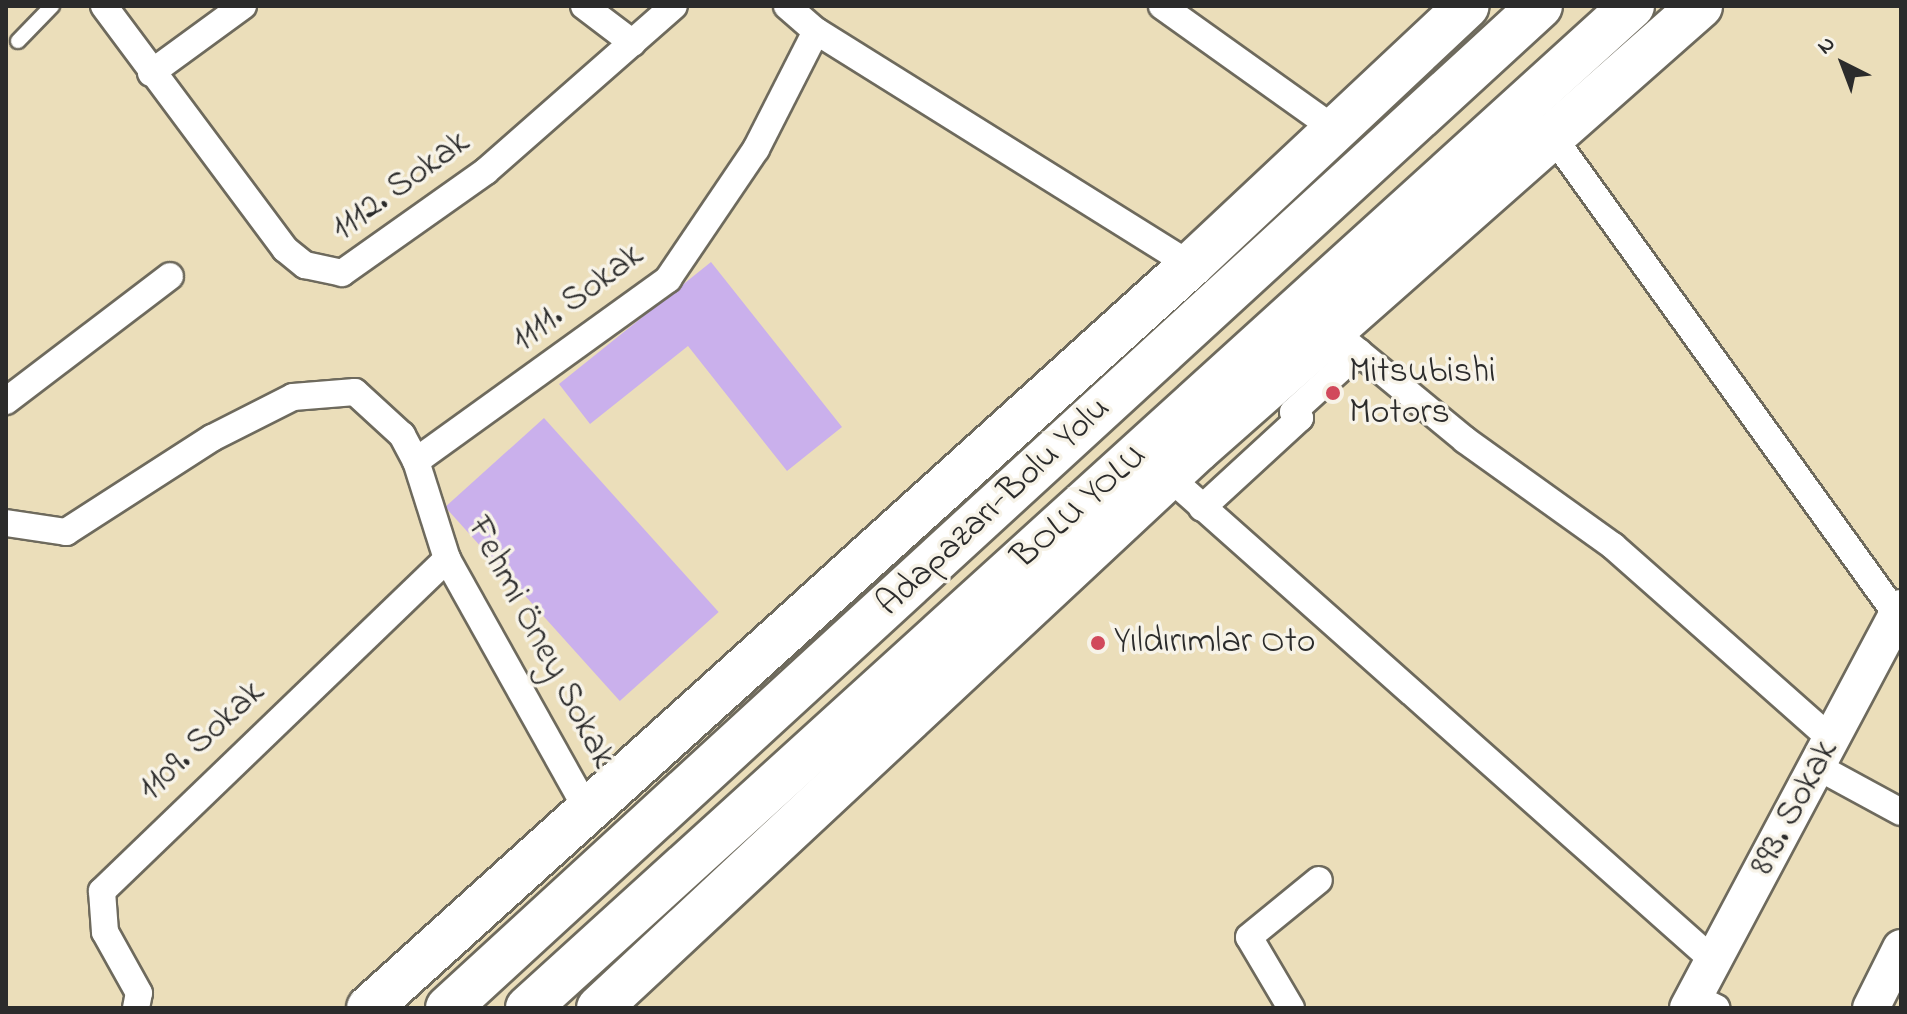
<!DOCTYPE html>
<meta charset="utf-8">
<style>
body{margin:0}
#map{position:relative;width:1907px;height:1014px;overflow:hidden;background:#ebdeba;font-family:"Indie Flower",sans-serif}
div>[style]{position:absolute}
.building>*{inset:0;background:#cab0ec;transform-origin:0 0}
.roads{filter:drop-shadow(2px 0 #6e6a5d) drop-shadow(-2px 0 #6e6a5d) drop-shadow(0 2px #6e6a5d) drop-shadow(0 -2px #6e6a5d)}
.lane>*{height:14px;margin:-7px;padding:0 7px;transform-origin:7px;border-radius:7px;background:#fff}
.street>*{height:26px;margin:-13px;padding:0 13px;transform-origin:13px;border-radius:13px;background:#fff}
.secondary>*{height:36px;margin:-18px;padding:0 18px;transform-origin:18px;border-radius:18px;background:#fff}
.highway>*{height:44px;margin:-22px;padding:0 22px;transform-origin:22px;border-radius:22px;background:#fff}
.dots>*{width:22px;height:22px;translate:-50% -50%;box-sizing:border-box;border:4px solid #f7f3e8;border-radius:50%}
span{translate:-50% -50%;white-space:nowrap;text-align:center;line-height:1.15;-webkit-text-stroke:7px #f7f3e8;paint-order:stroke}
.street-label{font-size:36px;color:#2b2b2b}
.poi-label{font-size:36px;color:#2b2b2b}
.left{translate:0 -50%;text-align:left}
.frame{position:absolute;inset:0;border:8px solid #2b2b2b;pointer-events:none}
.north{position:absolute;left:1803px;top:24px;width:80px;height:80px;-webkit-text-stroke:6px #f7f3e8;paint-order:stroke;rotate:318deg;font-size:22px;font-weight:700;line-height:32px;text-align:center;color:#2b2b2b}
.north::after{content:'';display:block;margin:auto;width:28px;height:36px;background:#2b2b2b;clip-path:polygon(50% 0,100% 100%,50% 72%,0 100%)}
</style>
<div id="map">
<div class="building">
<div style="clip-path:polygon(711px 262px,842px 427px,787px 471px,688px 346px,590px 424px,559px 384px)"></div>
<div style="left:544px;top:418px;width:261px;height:133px;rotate:48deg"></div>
</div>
<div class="roads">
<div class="lane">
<div style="left:18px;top:41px;width:49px;rotate:-45.8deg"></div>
</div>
<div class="street">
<div style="left:104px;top:6px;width:303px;rotate:53.3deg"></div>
<div style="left:285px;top:249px;width:26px;rotate:39deg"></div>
<div style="left:305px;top:265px;width:38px;rotate:12deg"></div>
<div style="left:342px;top:273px;width:176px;rotate:-35.3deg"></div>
<div style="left:486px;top:171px;width:250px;rotate:-41.3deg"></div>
<div style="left:584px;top:6px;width:61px;rotate:37.1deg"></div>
<div style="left:787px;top:6px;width:38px;rotate:41deg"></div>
<div style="left:816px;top:31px;width:442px;rotate:32deg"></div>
<div style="left:1162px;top:6px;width:210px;rotate:35.5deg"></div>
<div style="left:151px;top:73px;width:114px;rotate:-36.1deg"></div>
<div style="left:1553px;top:137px;width:589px;rotate:54.26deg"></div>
<div style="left:1333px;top:331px;width:171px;rotate:39.5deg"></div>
<div style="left:1465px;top:440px;width:182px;rotate:35.6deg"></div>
<div style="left:1613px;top:546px;width:293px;rotate:41.5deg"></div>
<div style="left:6px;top:401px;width:206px;rotate:-37.3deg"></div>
<div style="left:416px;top:461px;width:311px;rotate:-35.8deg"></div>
<div style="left:668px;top:279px;width:157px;rotate:-55.9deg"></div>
<div style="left:756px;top:149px;width:132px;rotate:-63deg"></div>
<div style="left:1168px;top:476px;width:729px;rotate:41.61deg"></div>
<div style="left:1202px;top:508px;width:133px;rotate:-42.6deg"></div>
<div style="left:1300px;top:418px;width:9px;rotate:-139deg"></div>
<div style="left:1293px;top:412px;width:89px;rotate:-42.3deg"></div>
<div style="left:6px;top:523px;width:61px;rotate:8.5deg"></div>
<div style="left:66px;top:532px;width:174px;rotate:-32.8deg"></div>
<div style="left:212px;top:438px;width:91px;rotate:-26.8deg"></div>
<div style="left:293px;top:397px;width:62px;rotate:-4.6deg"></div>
<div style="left:355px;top:392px;width:64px;rotate:42.5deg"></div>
<div style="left:402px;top:435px;width:30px;rotate:62deg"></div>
<div style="left:416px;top:461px;width:103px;rotate:72.4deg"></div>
<div style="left:447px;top:559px;width:287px;rotate:60.8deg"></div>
<div style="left:1818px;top:767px;width:94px;rotate:28.5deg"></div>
<div style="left:1694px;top:997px;width:25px;rotate:26deg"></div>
<div style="left:136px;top:1008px;width:15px;rotate:-79deg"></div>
<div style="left:139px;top:993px;width:70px;rotate:-119.1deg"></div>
<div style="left:105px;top:932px;width:41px;rotate:-94.2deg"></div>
<div style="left:102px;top:891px;width:479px;rotate:-43.9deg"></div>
<div style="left:1291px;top:1008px;width:82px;rotate:-120.6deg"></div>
<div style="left:1249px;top:937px;width:90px;rotate:-39.2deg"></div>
</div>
<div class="secondary">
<div style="left:1688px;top:1008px;width:453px;rotate:-62deg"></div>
<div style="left:1871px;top:1008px;width:67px;rotate:-63.4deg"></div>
</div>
<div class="highway">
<div style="left:369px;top:1008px;width:1108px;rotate:-42.11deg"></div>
<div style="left:1191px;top:265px;width:378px;rotate:-43.2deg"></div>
<div style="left:448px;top:1008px;width:1482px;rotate:-42.54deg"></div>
<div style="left:528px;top:1008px;width:1491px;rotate:-42.23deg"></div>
<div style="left:599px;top:1008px;width:818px;rotate:-43.02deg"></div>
<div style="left:1197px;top:450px;width:671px;rotate:-41.43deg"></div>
</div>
</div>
<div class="dots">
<div style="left:1333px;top:393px;background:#d1495b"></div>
<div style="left:1098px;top:643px;background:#d1495b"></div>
</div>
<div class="street-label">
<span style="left:401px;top:186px;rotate:-36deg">1112. Sokak</span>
<span style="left:578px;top:298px;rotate:-37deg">1111. Sokak</span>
<span style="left:994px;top:507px;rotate:-43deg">Adapazarı-Bolu Yolu</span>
<span style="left:1080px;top:507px;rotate:-42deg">BOLU YOLU</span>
<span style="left:540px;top:643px;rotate:62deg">Fehmi Öney Sokak</span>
<span style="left:202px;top:741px;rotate:-43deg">1109. Sokak</span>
<span style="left:1795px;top:808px;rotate:-62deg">893. Sokak</span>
</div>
<div class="poi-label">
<span class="left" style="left:1349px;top:393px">Mitsubishi<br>Motors</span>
<span class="left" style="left:1114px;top:643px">Yıldırımlar Oto</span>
</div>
<div class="frame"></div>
<div class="north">N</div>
</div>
